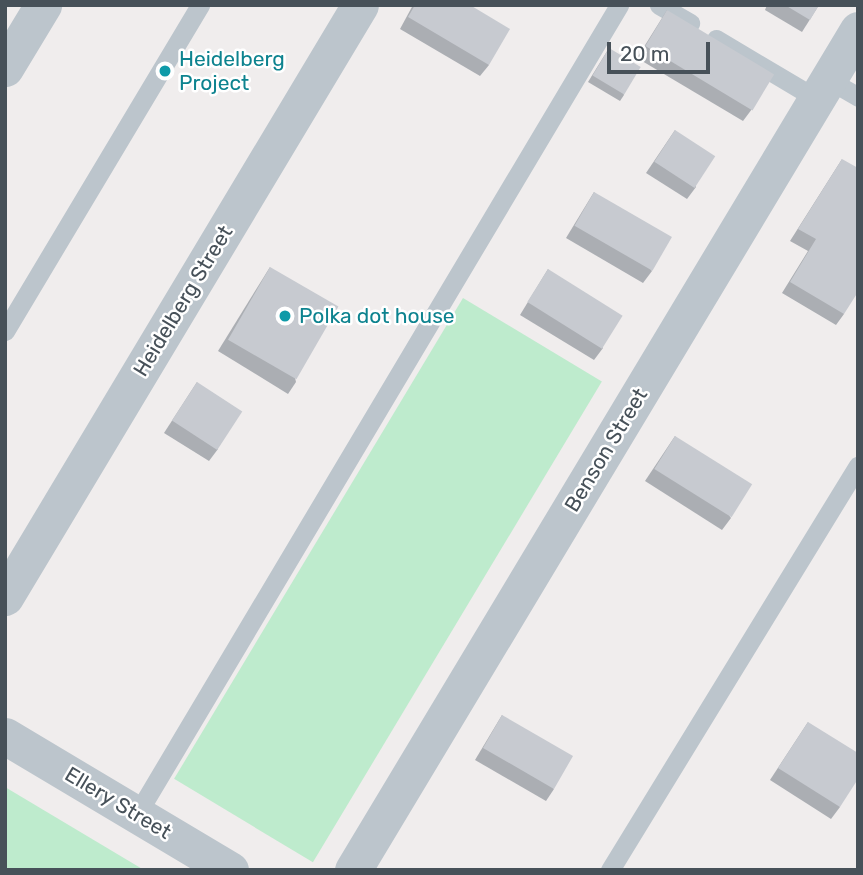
<!DOCTYPE html>
<style>
body{margin:0}
#map{position:relative;width:863px;height:875px;overflow:hidden;background:#f0eded;font-family:Rubik,sans-serif}
div>[style]{position:absolute}
.green>*{inset:0;background:#beebcd;transform-origin:0 0}
.service>*{height:19px;margin:-9.5px;padding:0 9.5px;transform-origin:9.5px;border-radius:9.5px;background:#bcc5cc}
.minor>*{height:37px;margin:-18.5px;padding:0 18.5px;transform-origin:18.5px;border-radius:18.5px;background:#bcc5cc}
.wall>*{inset:0;background:#abaeb3}
.building>*{inset:0;background:#c7cad0;transform-origin:0 0}
.dots>*{width:19px;height:19px;translate:-50% -50%;box-sizing:border-box;border:4px solid #fff;border-radius:50%}
span{translate:-50% -50%;white-space:nowrap;text-align:center;line-height:1.15;-webkit-text-stroke:5px #fff;paint-order:stroke}
.culture-label{font-size:21px;color:#0d838f}
.left{translate:0 -50%;text-align:left}
.street-label{font-size:21px;color:#475159}
.frame{position:absolute;inset:0;border:7px solid #475159;pointer-events:none}
.scale{position:absolute;left:607px;top:42px;width:103px;height:32px;box-sizing:border-box;border:4px solid #475159;border-top:0;padding-left:9px;font-size:21px;line-height:24px;white-space:nowrap;color:#475159;-webkit-text-stroke:5px #fff;paint-order:stroke}
</style>
<div id="map">
<div class="green">
<div style="left:463px;top:298px;width:162px;height:561px;rotate:31deg"></div>
<div style="clip-path:polygon(5px 787px,144px 870px,5px 870px)"></div>
</div>
<div class="service">
<div style="left:659px;top:5px;width:36px;rotate:30deg"></div>
<div style="left:716px;top:39px;width:117px;rotate:30.7deg"></div>
<div style="left:829px;top:80px;width:34px;rotate:30deg"></div>
<div style="left:5px;top:331px;width:380px;rotate:-59.1deg"></div>
<div style="left:137px;top:814px;width:942px;rotate:-59.21deg"></div>
<div style="left:610px;top:870px;width:474px;rotate:-58.5deg"></div>
</div>
<div class="minor">
<div style="left:5px;top:68px;width:74px;rotate:-58.9deg"></div>
<div style="left:5px;top:597px;width:690px;rotate:-59.05deg"></div>
<div style="left:5px;top:736px;width:262px;rotate:30.8deg"></div>
<div style="left:353px;top:870px;width:980px;rotate:-58.99deg"></div>
</div>
<div class="wall">
<div style="clip-path:polygon(413px 5px,470px 5px,489px 65px,480px 76px,400px 29px)"></div>
<div style="clip-path:polygon(767px 5px,819px 5px,802px 32px,765px 10px)"></div>
<div style="clip-path:polygon(667px 10px,752px 109px,743px 121px,637px 58px)"></div>
<div style="clip-path:polygon(609px 48px,624px 95px,620px 101px,588px 82px)"></div>
<div style="clip-path:polygon(675px 130px,696px 187px,687px 199px,646px 173px)"></div>
<div style="clip-path:polygon(842px 159px,844px 314px,836px 325px,782px 293px,808px 251px,790px 241px)"></div>
<div style="clip-path:polygon(594px 192px,652px 271px,643px 283px,566px 238px)"></div>
<div style="clip-path:polygon(270px 267px,296px 382px,288px 394px,218px 351px)"></div>
<div style="clip-path:polygon(548px 269px,603px 348px,594px 360px,520px 315px)"></div>
<div style="clip-path:polygon(197px 382px,218px 449px,209px 461px,164px 433px)"></div>
<div style="clip-path:polygon(675px 436px,731px 518px,722px 530px,645px 481px)"></div>
<div style="clip-path:polygon(502px 715px,554px 789px,546px 801px,475px 760px)"></div>
<div style="clip-path:polygon(808px 722px,840px 807px,831px 819px,770px 780px)"></div>
</div>
<div class="building">
<div style="clip-path:polygon(415px 5px,470px 5px,510px 29px,489px 65px,408px 17px)"></div>
<div style="clip-path:polygon(785px 5px,819px 5px,810px 20px)"></div>
<div style="left:667px;top:10px;width:125px;height:42px;rotate:31deg"></div>
<div style="left:609px;top:48px;width:37px;height:32px;rotate:31deg"></div>
<div style="left:675px;top:130px;width:48px;height:38px;rotate:33deg"></div>
<div style="clip-path:polygon(842px 159px,858px 168px,858px 292px,844px 314px,790px 282px,816px 239px,798px 229px)"></div>
<div style="left:594px;top:192px;width:90px;height:39px;rotate:30deg"></div>
<div style="left:270px;top:267px;width:79px;height:84px;rotate:30deg"></div>
<div style="left:548px;top:269px;width:88px;height:39px;rotate:32deg"></div>
<div style="left:197px;top:382px;width:54px;height:46px;rotate:33deg"></div>
<div style="left:675px;top:436px;width:91px;height:39px;rotate:32deg"></div>
<div style="left:502px;top:715px;width:82px;height:38px;rotate:30deg"></div>
<div style="clip-path:polygon(808px 722px,858px 753px,858px 779px,840px 807px,778px 768px)"></div>
</div>
<div class="dots">
<div style="left:165px;top:71px;background:#0f9aa8"></div>
<div style="left:285px;top:316px;background:#0f9aa8"></div>
</div>
<div class="culture-label">
<span class="left" style="left:179px;top:71px">Heidelberg<br>Project</span>
<span class="left" style="left:299px;top:316px">Polka dot house</span>
</div>
<div class="street-label">
<span style="left:183px;top:301px;rotate:-59deg">Heidelberg Street</span>
<span style="left:606px;top:450px;rotate:-59deg">Benson Street</span>
<span style="left:118px;top:803px;rotate:31deg">Ellery Street</span>
</div>
<div class="frame"></div>
<div class="scale">20 m</div>
</div>
